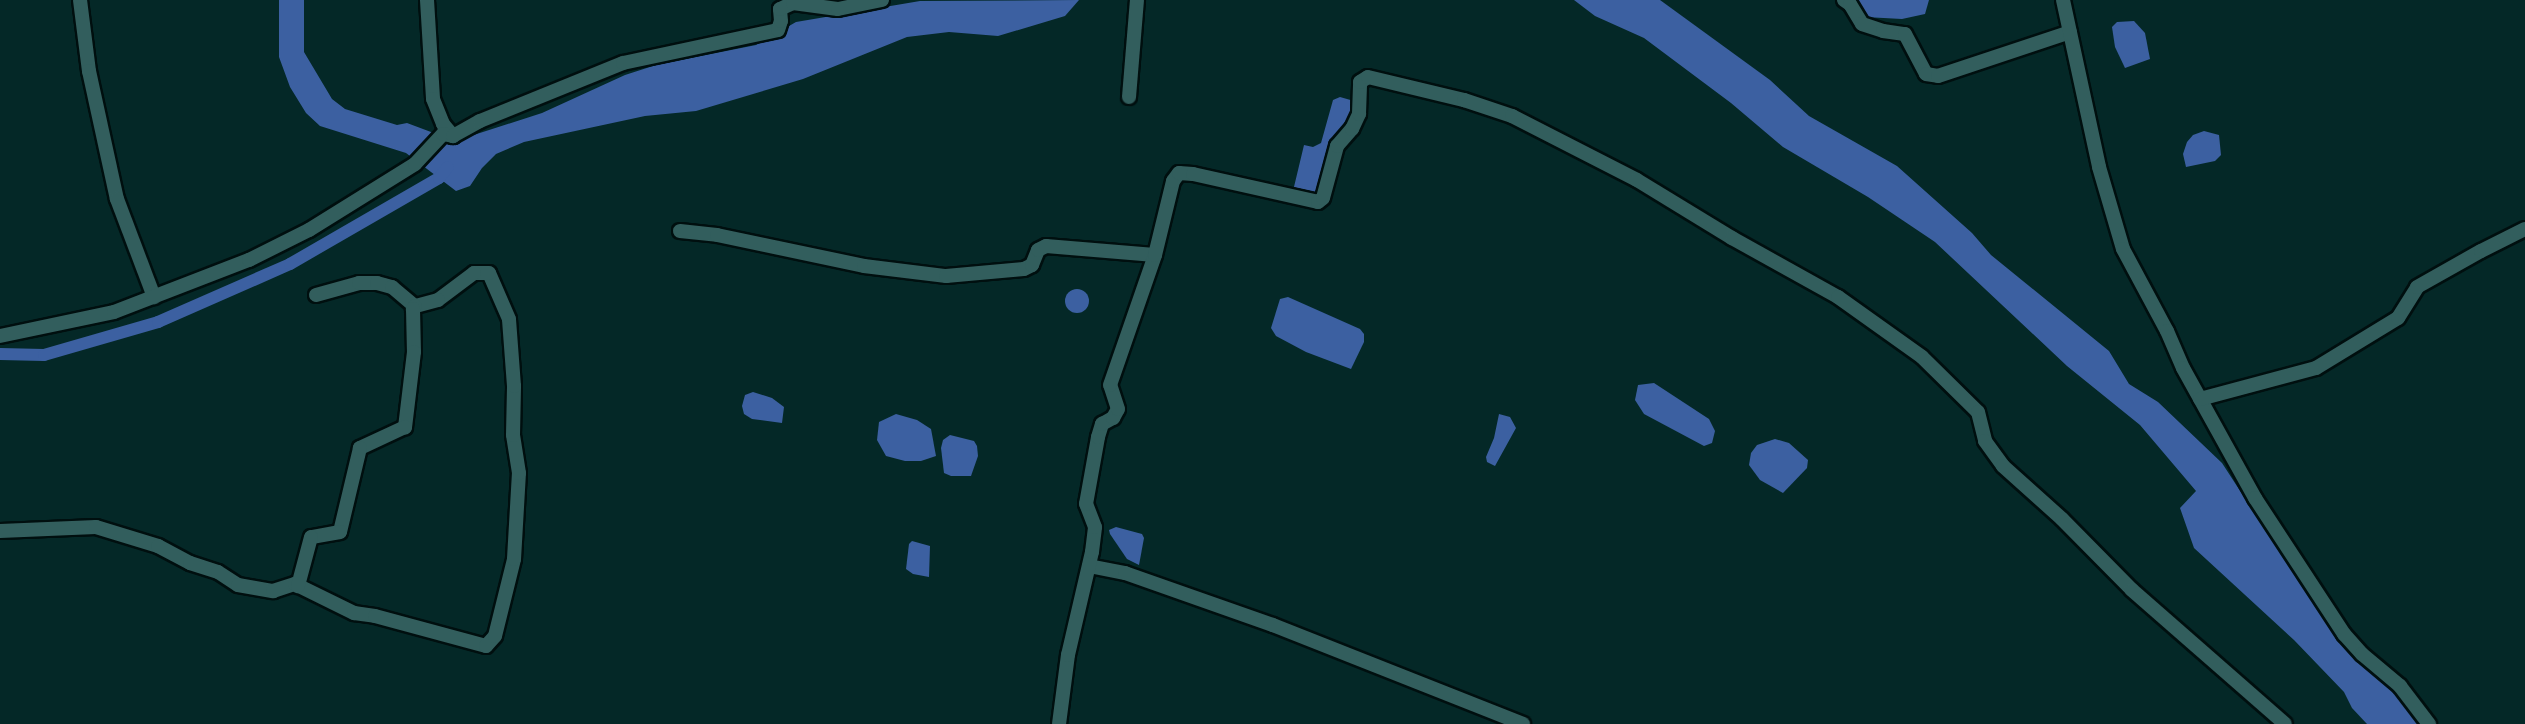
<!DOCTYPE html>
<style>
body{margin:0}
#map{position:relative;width:2525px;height:724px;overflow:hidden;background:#042827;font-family:"Varela Round",sans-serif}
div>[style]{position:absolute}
.water>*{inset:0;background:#3c60a1}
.round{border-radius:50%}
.canal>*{height:12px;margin:-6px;padding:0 6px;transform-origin:6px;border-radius:6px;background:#3c60a1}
.roads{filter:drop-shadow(2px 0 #000f0f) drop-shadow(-2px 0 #000f0f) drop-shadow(0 2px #000f0f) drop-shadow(0 -2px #000f0f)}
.minor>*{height:14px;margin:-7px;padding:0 7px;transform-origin:7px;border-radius:7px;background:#325e5d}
span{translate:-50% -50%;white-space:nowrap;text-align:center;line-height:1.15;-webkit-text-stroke:4.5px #010f0f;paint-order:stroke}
</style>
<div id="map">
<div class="water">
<div style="clip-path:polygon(279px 0,304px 0,304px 52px,332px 99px,345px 109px,397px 125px,407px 123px,455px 141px,542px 113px,625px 75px,656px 65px,756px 45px,796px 22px,920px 1px,1079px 0,1065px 16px,998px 36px,949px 32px,907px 37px,803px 79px,696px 111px,645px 116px,524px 142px,496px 154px,482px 168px,470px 186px,456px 191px,406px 153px,320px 126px,306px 113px,290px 87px,279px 57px)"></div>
<div style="clip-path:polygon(1574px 0,1660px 0,1770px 80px,1809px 116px,1897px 166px,1972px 233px,1991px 255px,2109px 351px,2129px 384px,2158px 402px,2222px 463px,2309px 597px,2365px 663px,2395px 687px,2422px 724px,2367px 724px,2352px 708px,2344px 692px,2294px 640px,2194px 548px,2180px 508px,2196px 491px,2140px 425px,2067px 366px,1935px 242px,1868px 197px,1783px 147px,1731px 103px,1644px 38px,1595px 16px)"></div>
<div style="clip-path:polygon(1858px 0,1929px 0,1925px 14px,1902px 19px,1865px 17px,1859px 9px)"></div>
<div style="clip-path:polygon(2134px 21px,2145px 33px,2150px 59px,2125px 68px,2115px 47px,2112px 27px,2117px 22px)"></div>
<div style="clip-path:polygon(1340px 97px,1354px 101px,1355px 111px,1317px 197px,1293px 191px,1304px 145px,1313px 147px,1321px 143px,1333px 100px)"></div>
<div style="clip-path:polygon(2204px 131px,2219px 135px,2221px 155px,2215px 161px,2186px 167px,2183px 154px,2187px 142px,2193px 135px)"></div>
<div class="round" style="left:1065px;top:289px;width:24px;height:24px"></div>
<div style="clip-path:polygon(1288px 297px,1360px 329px,1364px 334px,1364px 342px,1351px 369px,1306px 352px,1276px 336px,1271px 328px,1280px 299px)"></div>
<div style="clip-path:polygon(1654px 383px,1709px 419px,1715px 431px,1712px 443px,1704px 446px,1644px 414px,1635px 400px,1638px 385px)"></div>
<div style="clip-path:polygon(753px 392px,772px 398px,784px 407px,782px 423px,752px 419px,744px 414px,742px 406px,745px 395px)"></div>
<div style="clip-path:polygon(896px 414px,917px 420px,931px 429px,936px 456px,921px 461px,905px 461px,886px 456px,877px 440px,879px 422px)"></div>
<div style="clip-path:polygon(1499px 414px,1510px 417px,1516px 428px,1495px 466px,1487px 462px,1486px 457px,1494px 438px)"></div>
<div style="clip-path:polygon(950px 435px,974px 441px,977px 446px,978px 456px,971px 476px,951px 476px,944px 473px,941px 448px,943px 440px)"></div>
<div style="clip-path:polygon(1775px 439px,1789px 443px,1808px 460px,1807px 468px,1783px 493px,1760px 480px,1749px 465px,1751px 453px,1757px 445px)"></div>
<div style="clip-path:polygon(1116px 527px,1142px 534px,1144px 538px,1139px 565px,1127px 559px,1110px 534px,1109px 530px)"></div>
<div style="clip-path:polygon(912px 541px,930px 546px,929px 577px,913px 574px,906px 569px,909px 544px)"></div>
</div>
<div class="canal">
<div style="left:0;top:354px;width:44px;rotate:1.3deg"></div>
<div style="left:44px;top:355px;width:119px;rotate:-16.1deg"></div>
<div style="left:158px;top:322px;width:144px;rotate:-23.7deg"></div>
<div style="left:290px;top:264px;width:172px;rotate:-30deg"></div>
<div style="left:439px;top:178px;width:14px;rotate:-51deg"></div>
</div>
<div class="roads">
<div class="minor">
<div style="left:80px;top:0;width:72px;rotate:82.8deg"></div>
<div style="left:89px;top:71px;width:131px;rotate:77.7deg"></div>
<div style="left:117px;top:199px;width:105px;rotate:69.3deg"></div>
<div style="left:427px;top:0;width:99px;rotate:86.5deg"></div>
<div style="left:433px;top:99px;width:27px;rotate:68deg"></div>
<div style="left:443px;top:124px;width:16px;rotate:50deg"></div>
<div style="left:1844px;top:0;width:7px;rotate:34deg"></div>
<div style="left:1850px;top:4px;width:23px;rotate:59deg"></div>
<div style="left:1862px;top:24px;width:22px;rotate:18deg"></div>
<div style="left:1883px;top:31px;width:22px;rotate:8deg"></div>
<div style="left:1905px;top:34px;width:45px;rotate:62.3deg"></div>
<div style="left:1926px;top:74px;width:12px;rotate:9deg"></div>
<div style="left:1938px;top:76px;width:139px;rotate:-18.4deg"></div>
<div style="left:2063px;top:0;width:171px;rotate:77.8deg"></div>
<div style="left:2099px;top:167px;width:85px;rotate:73.7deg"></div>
<div style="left:2123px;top:249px;width:93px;rotate:61.8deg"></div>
<div style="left:2167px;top:331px;width:40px;rotate:66.6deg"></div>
<div style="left:2183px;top:368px;width:149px;rotate:61deg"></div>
<div style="left:2255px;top:498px;width:163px;rotate:56.8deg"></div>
<div style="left:2344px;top:634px;width:27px;rotate:48deg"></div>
<div style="left:2362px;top:654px;width:50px;rotate:40.1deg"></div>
<div style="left:2400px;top:686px;width:48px;rotate:52.7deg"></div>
<div style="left:1129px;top:97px;width:97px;rotate:-85.3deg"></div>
<div style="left:680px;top:231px;width:37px;rotate:6deg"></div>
<div style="left:717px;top:235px;width:150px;rotate:11.9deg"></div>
<div style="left:864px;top:266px;width:83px;rotate:7deg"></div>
<div style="left:946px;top:276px;width:78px;rotate:-5.1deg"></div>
<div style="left:1024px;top:269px;width:9px;rotate:-27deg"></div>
<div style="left:1032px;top:265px;width:16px;rotate:-68deg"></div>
<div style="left:1038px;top:250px;width:9px;rotate:-27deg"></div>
<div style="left:1046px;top:246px;width:109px;rotate:4.7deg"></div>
<div style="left:316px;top:295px;width:45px;rotate:-15.6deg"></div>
<div style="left:359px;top:283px;width:18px"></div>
<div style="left:377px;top:283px;width:16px;rotate:15deg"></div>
<div style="left:392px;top:287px;width:30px;rotate:40deg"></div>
<div style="left:0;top:336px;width:116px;rotate:-11.9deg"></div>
<div style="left:114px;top:312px;width:145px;rotate:-21.1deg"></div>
<div style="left:249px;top:260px;width:67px;rotate:-26.6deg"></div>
<div style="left:309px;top:230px;width:125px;rotate:-31.9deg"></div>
<div style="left:415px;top:164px;width:41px;rotate:-47deg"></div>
<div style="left:443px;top:134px;width:10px;rotate:11deg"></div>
<div style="left:453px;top:136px;width:31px;rotate:-29deg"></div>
<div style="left:480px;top:121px;width:154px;rotate:-22.1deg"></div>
<div style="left:623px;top:63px;width:158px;rotate:-12deg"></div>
<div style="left:778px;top:30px;width:9px;rotate:-72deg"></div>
<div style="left:781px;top:21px;width:12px;rotate:-95deg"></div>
<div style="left:780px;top:9px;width:14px;rotate:-25deg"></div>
<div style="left:793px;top:3px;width:45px;rotate:7.6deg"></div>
<div style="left:838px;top:9px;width:45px;rotate:-11.6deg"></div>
<div style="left:2200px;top:399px;width:120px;rotate:-15deg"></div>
<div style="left:2316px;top:368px;width:96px;rotate:-31.4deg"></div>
<div style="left:2398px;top:318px;width:36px;rotate:-58deg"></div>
<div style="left:2417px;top:287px;width:73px;rotate:-29.4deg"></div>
<div style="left:2481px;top:251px;width:49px;rotate:-26.6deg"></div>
<div style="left:0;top:531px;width:96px;rotate:-2.4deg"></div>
<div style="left:96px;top:527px;width:65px;rotate:17deg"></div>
<div style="left:158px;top:546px;width:36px;rotate:28deg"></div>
<div style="left:190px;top:563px;width:29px;rotate:18deg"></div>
<div style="left:218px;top:572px;width:24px;rotate:33deg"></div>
<div style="left:238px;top:585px;width:36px;rotate:10deg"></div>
<div style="left:273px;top:591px;width:23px;rotate:-18deg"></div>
<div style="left:295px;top:584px;width:66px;rotate:26.2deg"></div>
<div style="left:354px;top:613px;width:21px;rotate:8deg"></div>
<div style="left:375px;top:616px;width:115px;rotate:15.1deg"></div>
<div style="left:486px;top:646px;width:13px;rotate:-48deg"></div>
<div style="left:495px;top:636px;width:79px;rotate:-76.1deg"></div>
<div style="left:514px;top:559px;width:86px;rotate:-86.7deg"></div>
<div style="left:519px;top:473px;width:38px;rotate:-99deg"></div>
<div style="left:513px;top:435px;width:49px;rotate:-88.8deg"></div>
<div style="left:514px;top:386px;width:67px;rotate:-94.3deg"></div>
<div style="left:509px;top:319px;width:50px;rotate:-113.5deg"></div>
<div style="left:489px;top:273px;width:15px;rotate:180deg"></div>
<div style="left:474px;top:273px;width:45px;rotate:143.1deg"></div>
<div style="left:438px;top:300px;width:24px;rotate:165deg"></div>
<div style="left:415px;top:306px;width:4px;rotate:124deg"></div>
<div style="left:413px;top:309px;width:43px;rotate:88.7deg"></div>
<div style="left:414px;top:352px;width:76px;rotate:96.8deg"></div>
<div style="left:405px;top:427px;width:50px;rotate:155deg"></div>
<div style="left:360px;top:448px;width:86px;rotate:103.4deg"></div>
<div style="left:340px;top:532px;width:29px;rotate:170deg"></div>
<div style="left:311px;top:537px;width:51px;rotate:104.9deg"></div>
<div style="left:1089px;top:566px;width:37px;rotate:11deg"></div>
<div style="left:1125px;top:573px;width:157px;rotate:19.4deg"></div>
<div style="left:1273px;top:625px;width:269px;rotate:21.6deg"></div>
<div style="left:1059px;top:724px;width:70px;rotate:-82.6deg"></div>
<div style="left:1068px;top:655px;width:106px;rotate:-76.9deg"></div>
<div style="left:1092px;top:552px;width:25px;rotate:-83deg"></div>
<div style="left:1095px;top:527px;width:25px;rotate:-111deg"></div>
<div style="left:1086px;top:504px;width:68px;rotate:-79.8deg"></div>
<div style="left:1098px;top:437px;width:14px;rotate:-73deg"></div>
<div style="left:1102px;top:424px;width:13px;rotate:-29deg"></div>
<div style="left:1113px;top:418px;width:10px;rotate:-61deg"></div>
<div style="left:1118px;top:409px;width:25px;rotate:-108deg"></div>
<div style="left:1110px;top:385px;width:138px;rotate:-70.9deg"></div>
<div style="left:1155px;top:255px;width:76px;rotate:-76.3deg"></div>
<div style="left:1173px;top:181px;width:10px;rotate:-53deg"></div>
<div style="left:1179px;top:173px;width:14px;rotate:4deg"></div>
<div style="left:1193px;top:174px;width:128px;rotate:12.6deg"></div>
<div style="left:1318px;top:202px;width:6px;rotate:-39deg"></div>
<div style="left:1323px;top:198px;width:54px;rotate:-74.9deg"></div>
<div style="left:1337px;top:146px;width:23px;rotate:-49deg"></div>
<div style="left:1352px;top:129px;width:17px;rotate:-65deg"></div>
<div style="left:1359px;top:114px;width:32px;rotate:-88deg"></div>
<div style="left:1360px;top:82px;width:9px;rotate:-32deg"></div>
<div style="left:1368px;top:77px;width:99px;rotate:13.5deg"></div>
<div style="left:1464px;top:100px;width:51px;rotate:18.4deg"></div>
<div style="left:1512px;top:116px;width:140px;rotate:27.1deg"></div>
<div style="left:1637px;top:180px;width:111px;rotate:31.4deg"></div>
<div style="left:1732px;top:238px;width:121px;rotate:29.1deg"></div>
<div style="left:1838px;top:297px;width:103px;rotate:35.5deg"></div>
<div style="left:1922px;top:357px;width:78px;rotate:44.5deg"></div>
<div style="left:1978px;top:412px;width:30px;rotate:76deg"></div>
<div style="left:1985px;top:441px;width:31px;rotate:54deg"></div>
<div style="left:2003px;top:466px;width:79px;rotate:41.9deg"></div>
<div style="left:2062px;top:519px;width:100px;rotate:45.4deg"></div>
<div style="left:2132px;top:590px;width:203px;rotate:41.2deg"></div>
</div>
</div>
</div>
